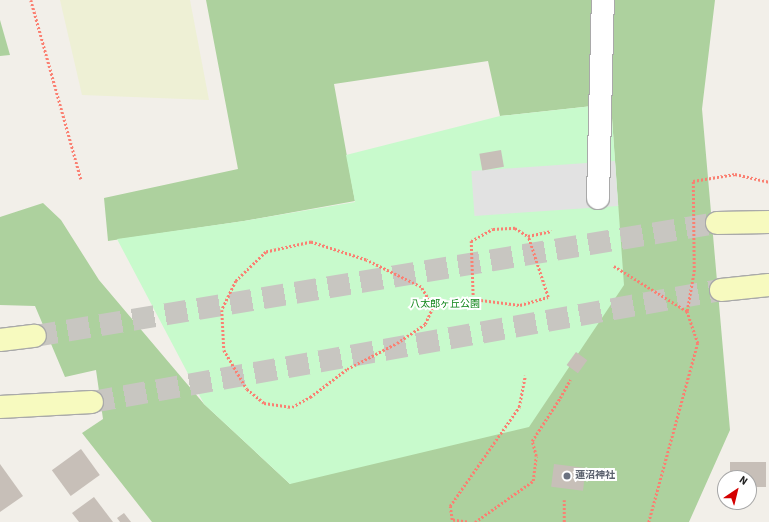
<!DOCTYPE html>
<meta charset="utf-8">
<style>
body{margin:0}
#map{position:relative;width:769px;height:522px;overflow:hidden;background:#f2efe9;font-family:"Source Sans 3","Noto Sans JP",sans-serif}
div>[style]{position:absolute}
.farmland>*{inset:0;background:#eef0d5}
.forest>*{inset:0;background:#add19e}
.park>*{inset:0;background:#c8facc}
.parking>*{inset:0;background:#e2e2e2;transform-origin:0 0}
.building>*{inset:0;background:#c7bfb8;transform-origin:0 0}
.secondary-tunnel>*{height:22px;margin-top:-11px;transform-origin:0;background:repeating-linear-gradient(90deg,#c8c6c1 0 22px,transparent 0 33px)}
.path>*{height:2.5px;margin-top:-1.25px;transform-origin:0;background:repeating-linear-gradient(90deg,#fa8072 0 2px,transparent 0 4px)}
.roads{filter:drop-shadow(1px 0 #a9a9a9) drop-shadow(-1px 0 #a9a9a9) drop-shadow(0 1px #a9a9a9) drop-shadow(0 -1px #a9a9a9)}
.street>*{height:22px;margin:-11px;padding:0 11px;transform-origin:11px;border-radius:11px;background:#fff}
.secondary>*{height:22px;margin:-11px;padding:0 11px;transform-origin:11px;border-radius:11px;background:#f7fabf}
.dots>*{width:11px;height:11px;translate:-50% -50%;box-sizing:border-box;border:2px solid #fff;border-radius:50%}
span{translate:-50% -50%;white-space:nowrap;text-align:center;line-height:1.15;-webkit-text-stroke:4px #fff;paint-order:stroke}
.park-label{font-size:10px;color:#0c8416}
.worship-label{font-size:10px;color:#5b616d;font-weight:700}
.left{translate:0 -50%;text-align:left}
.north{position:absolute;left:717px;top:470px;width:40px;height:40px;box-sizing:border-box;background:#fff;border:1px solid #a7a7a7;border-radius:50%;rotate:35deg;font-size:11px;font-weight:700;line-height:16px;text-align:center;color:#222}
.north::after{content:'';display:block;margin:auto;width:14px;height:18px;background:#d40000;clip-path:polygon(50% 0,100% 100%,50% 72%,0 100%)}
</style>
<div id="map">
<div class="farmland">
<div style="clip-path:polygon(60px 0,190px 0,209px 100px,82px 95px)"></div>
</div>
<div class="forest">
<div style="clip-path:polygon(206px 0,715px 0,702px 109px,730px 430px,689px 522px,152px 522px,82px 433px,103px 419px,96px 370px,65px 377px,35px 306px,0 305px,0 217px,43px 203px,61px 220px,99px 280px,204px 404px,290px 484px,618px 206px,611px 104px,500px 116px,488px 61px,334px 84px,355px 201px,244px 221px,108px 241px,104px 198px,238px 169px)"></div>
<div style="clip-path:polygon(0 20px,10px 55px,0 56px)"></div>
</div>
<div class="park">
<div style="clip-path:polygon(611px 104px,624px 285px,529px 427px,290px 484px,204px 404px,117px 239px,244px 221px,355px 202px,346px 155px,500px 116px)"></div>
</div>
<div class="parking">
<div style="left:615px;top:161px;width:45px;height:144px;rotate:86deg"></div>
</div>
<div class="building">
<div style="left:501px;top:150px;width:17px;height:22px;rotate:80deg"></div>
<div style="left:576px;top:352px;width:14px;height:16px;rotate:36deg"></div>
<div style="left:81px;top:449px;width:32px;height:36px;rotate:54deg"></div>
<div style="clip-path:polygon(730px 462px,766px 462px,766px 487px,749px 487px,749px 478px,730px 478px)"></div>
<div style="clip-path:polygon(0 464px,23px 496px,0 512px)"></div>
<div style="left:554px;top:464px;width:32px;height:23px;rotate:7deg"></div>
<div style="clip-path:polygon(94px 497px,113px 522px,79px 522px,72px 513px)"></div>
<div style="clip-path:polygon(124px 513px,131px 522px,120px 522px,117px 518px)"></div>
</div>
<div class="secondary-tunnel">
<div style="left:35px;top:336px;width:691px;rotate:-9.41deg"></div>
<div style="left:92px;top:402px;width:639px;rotate:-10.1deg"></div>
</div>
<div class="path">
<div style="left:31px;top:0;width:186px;rotate:74.4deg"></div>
<div style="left:614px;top:266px;width:86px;rotate:31.7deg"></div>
<div style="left:687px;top:311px;width:34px;rotate:71deg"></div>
<div style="left:698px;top:343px;width:186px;rotate:105.3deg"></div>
<div style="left:473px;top:299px;width:58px;rotate:-92deg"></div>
<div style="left:471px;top:241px;width:25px;rotate:-29deg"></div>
<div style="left:493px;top:229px;width:22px;rotate:-3deg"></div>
<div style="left:515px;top:228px;width:15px;rotate:32deg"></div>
<div style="left:433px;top:307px;width:23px;rotate:-121deg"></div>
<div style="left:421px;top:287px;width:61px;rotate:-153.9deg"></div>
<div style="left:366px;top:260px;width:58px;rotate:-161.9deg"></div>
<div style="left:311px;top:242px;width:46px;rotate:167.5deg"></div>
<div style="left:266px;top:252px;width:42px;rotate:136deg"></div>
<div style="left:236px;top:281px;width:32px;rotate:116deg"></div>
<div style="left:222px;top:310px;width:40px;rotate:87.1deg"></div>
<div style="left:224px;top:350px;width:45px;rotate:59.5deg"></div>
<div style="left:247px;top:389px;width:22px;rotate:39deg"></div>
<div style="left:264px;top:403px;width:28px;rotate:8deg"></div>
<div style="left:292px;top:407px;width:21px;rotate:-29deg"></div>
<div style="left:310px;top:397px;width:46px;rotate:-37.1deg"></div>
<div style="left:347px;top:369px;width:56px;rotate:-27.5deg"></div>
<div style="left:397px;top:343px;width:34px;rotate:-34deg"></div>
<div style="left:425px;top:324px;width:19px;rotate:-65deg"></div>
<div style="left:433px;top:307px;width:41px;rotate:-11.3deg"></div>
<div style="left:473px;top:299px;width:47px;rotate:7.3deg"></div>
<div style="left:520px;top:305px;width:29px;rotate:-16deg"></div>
<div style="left:548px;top:297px;width:64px;rotate:-108.2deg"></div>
<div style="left:528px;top:236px;width:24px;rotate:-12deg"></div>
<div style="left:687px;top:311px;width:40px;rotate:-80deg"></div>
<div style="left:694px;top:272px;width:91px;rotate:-90.6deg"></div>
<div style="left:693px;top:181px;width:43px;rotate:-9.5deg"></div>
<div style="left:735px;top:174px;width:35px;rotate:13deg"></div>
<div style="left:467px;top:522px;width:15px;rotate:-172deg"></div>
<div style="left:452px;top:520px;width:14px;rotate:-98deg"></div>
<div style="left:450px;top:506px;width:121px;rotate:-55.1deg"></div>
<div style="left:519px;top:407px;width:32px;rotate:-79deg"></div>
<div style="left:475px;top:522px;width:71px;rotate:-35.3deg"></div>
<div style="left:533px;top:481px;width:25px;rotate:-83deg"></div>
<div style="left:536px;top:456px;width:16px;rotate:-105deg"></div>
<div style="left:532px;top:441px;width:51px;rotate:-56.9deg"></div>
<div style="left:560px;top:398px;width:21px;rotate:-61deg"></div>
<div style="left:564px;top:522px;width:22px;rotate:-90deg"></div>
</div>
<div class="roads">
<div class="street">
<div style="left:598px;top:198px;width:198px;rotate:-88.6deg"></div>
</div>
<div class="secondary">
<div style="left:717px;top:223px;width:52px;rotate:-1.1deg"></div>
<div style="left:721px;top:290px;width:48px;rotate:-5.9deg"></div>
<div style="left:0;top:340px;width:35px;rotate:-7deg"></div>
<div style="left:0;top:407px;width:92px;rotate:-3.1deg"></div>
</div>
</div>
<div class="dots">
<div style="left:567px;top:476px;background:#6b7280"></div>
</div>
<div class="park-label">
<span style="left:445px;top:305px">八太郎ヶ丘公園</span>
</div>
<div class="worship-label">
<span class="left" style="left:575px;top:476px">蓮沼神社</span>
</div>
<div class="north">N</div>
</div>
